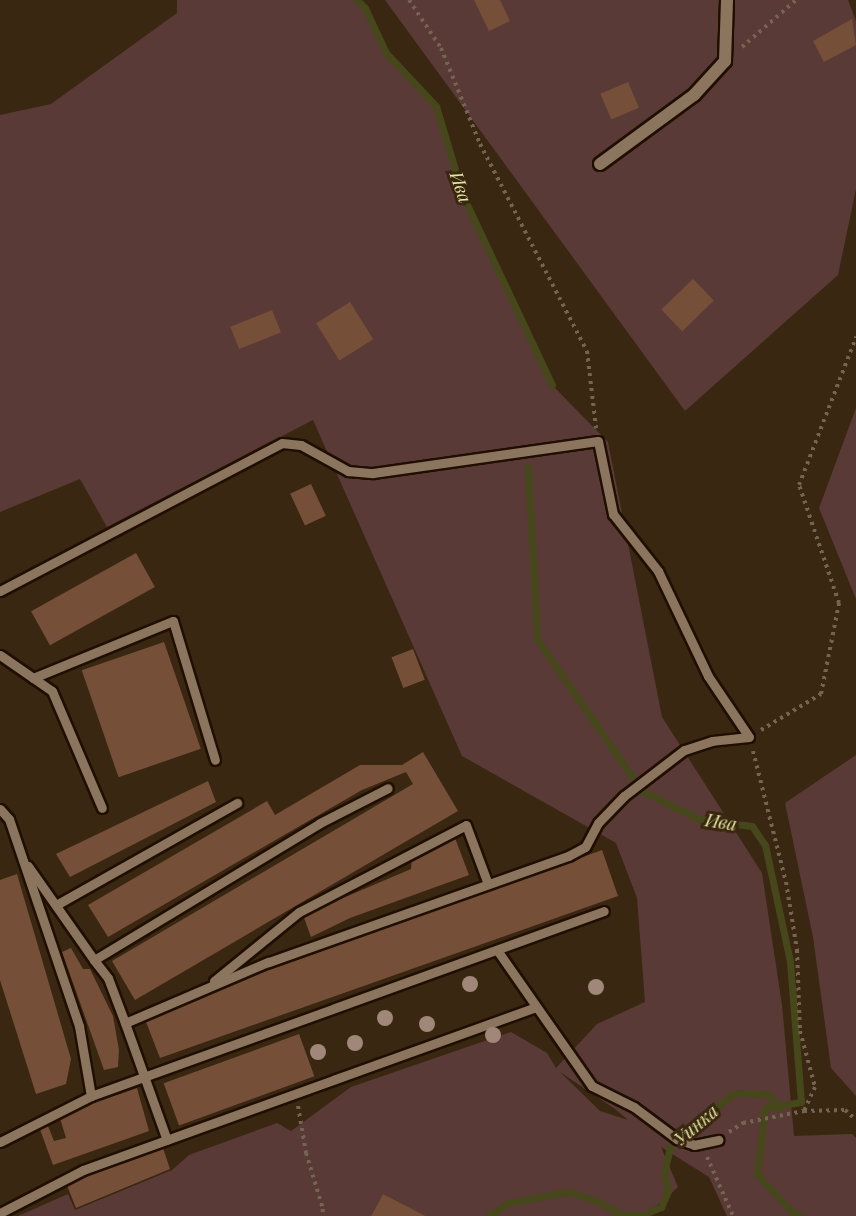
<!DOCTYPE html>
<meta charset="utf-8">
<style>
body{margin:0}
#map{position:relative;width:856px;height:1216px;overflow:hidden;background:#392711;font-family:"Playfair Display",serif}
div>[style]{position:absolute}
.green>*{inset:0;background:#5a3a36}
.stream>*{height:7px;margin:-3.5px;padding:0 3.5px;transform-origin:3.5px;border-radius:3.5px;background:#46471b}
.building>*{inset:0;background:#764f39;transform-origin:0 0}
.path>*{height:4px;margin-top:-2px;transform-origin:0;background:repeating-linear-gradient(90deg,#746452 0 3px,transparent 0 7.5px)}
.roads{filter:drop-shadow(2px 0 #200f00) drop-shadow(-2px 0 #200f00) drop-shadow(0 2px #200f00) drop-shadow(0 -2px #200f00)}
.service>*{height:9px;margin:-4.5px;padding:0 4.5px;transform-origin:4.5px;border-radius:4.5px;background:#8b755e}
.minor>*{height:12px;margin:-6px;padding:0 6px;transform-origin:6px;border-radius:6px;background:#8b755e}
.trees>*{width:16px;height:16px;margin:-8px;border-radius:50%;background:#a1877a}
span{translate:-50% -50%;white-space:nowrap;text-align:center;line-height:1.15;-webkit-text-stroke:6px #392711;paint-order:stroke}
.water-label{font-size:18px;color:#e4e69d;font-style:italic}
</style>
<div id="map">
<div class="green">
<div style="clip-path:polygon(evenodd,177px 0,357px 0,365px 8px,386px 53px,436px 106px,463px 196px,552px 385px,608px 442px,662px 717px,762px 873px,782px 1005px,794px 1136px,852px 1134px,856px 1138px,856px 1216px,727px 1216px,709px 1177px,661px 1147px,678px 1187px,645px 1216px,426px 1216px,383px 1194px,371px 1216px,18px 1216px,68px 1194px,75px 1210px,172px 1170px,189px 1155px,277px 1123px,291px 1131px,351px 1087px,511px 1032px,547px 1053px,556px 1068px,597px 1024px,645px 1002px,637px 898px,616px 843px,462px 756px,313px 420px,107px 527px,80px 479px,0 512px,0 115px,51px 104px,177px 13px,177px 0,560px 1072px,615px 1109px,628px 1120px,600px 1111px,560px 1072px)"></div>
<div style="clip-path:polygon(385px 0,848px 0,856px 21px,856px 189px,838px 275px,685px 411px)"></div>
<div style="clip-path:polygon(856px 408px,856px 599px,819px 508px)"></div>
<div style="clip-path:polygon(856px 755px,856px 1096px,831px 1068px,813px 937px,785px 803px)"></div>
</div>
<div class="stream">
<div style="left:357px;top:0;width:11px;rotate:45deg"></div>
<div style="left:365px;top:8px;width:50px;rotate:65deg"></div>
<div style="left:386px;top:53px;width:73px;rotate:46.7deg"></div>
<div style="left:436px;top:106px;width:94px;rotate:73.3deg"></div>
<div style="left:463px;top:196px;width:209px;rotate:64.8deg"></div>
<div style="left:528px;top:467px;width:172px;rotate:87deg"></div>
<div style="left:537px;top:639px;width:185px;rotate:55.4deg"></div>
<div style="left:642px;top:791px;width:64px;rotate:26.2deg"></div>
<div style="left:699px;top:819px;width:53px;rotate:7.5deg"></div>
<div style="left:752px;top:826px;width:23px;rotate:56deg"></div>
<div style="left:765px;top:845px;width:120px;rotate:77.9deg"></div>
<div style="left:790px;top:962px;width:140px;rotate:85.5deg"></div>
<div style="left:801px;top:1102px;width:36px;rotate:171deg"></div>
<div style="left:765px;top:1108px;width:66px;rotate:96.9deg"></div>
<div style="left:757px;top:1174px;width:50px;rotate:47.4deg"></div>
<div style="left:791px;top:1211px;width:10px;rotate:29deg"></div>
<div style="left:488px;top:1216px;width:24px;rotate:-33deg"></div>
<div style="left:508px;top:1203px;width:60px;rotate:-10.6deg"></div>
<div style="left:567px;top:1192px;width:29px;rotate:16deg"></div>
<div style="left:595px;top:1200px;width:31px;rotate:29deg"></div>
<div style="left:622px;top:1215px;width:20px"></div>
<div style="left:642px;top:1215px;width:21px;rotate:-23deg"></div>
<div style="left:661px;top:1207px;width:17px;rotate:-66deg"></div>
<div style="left:668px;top:1191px;width:19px;rotate:-102deg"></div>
<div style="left:664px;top:1172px;width:29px;rotate:-76deg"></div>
<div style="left:671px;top:1144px;width:81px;rotate:-39deg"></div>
<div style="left:734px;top:1093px;width:34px;rotate:2deg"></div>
<div style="left:768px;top:1094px;width:18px;rotate:52deg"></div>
</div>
<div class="building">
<div style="clip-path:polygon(474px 0,500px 0,510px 21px,489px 31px)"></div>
<div style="clip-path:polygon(852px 19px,856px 45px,824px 62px,813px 41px)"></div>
<div style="left:628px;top:82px;width:28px;height:30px;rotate:67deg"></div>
<div style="left:693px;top:279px;width:30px;height:44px;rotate:46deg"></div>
<div style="left:350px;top:302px;width:44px;height:40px;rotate:58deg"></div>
<div style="left:272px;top:310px;width:24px;height:45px;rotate:68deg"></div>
<div style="left:311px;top:484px;width:35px;height:23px;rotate:65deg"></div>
<div style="left:136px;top:553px;width:39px;height:120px;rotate:61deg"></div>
<div style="left:164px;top:642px;width:113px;height:87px;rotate:71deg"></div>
<div style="left:413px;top:649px;width:33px;height:23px;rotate:69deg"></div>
<div style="clip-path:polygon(423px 752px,458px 811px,135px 1000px,112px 961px,413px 784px,406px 772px,362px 790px,108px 937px,88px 905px,267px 801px,275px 815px,360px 765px,402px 765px)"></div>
<div style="clip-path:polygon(208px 781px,216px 802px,70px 877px,56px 854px)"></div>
<div style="clip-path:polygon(455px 838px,469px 875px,350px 918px,311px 937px,303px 915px,411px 869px,412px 858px)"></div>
<div style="clip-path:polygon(602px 850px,618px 896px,160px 1058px,146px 1022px,261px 973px)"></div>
<div style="clip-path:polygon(17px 874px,71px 1059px,66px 1084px,36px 1094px,0 980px,0 880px)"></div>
<div style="clip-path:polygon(71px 948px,83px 969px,90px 969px,113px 1016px,119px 1050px,118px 1067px,104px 1070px,62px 952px)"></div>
<div style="left:299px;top:1034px;width:45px;height:144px;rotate:70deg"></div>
<div style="clip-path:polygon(137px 1088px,149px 1131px,53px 1165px,38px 1124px,46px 1121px,54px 1141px,66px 1138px,59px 1115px)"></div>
<div style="clip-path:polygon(163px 1148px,170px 1169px,76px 1208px,66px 1183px)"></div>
<div style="clip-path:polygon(383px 1194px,426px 1216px,371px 1216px)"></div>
</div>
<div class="path">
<div style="left:409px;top:0;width:58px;rotate:56.3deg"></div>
<div style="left:441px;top:48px;width:104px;rotate:67.9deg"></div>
<div style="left:480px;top:144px;width:233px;rotate:62.7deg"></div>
<div style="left:587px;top:351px;width:78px;rotate:83.3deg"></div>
<div style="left:742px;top:47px;width:72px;rotate:-41deg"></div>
<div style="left:761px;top:730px;width:70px;rotate:-31deg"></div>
<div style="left:821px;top:694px;width:93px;rotate:-78.8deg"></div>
<div style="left:839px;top:603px;width:125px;rotate:-108.7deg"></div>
<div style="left:799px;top:485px;width:159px;rotate:-68.9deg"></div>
<div style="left:753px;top:751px;width:135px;rotate:75.9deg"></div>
<div style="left:786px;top:882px;width:69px;rotate:80.8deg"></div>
<div style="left:797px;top:950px;width:81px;rotate:87.9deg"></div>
<div style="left:800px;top:1031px;width:58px;rotate:75deg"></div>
<div style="left:815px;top:1087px;width:26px;rotate:115deg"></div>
<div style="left:298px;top:1106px;width:48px;rotate:80.3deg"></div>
<div style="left:306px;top:1153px;width:59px;rotate:73.1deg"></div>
<div style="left:323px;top:1209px;width:7px;rotate:98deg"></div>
<div style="left:729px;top:1132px;width:17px;rotate:-33deg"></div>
<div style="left:743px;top:1123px;width:62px;rotate:-11.1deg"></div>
<div style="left:804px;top:1111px;width:41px;rotate:-1.4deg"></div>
<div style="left:845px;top:1110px;width:15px;rotate:42deg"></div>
<div style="left:707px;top:1157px;width:64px;rotate:66.2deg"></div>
</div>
<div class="roads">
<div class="service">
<div style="left:0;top:591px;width:318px;rotate:-27.7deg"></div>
<div style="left:282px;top:443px;width:19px;rotate:6deg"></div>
<div style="left:301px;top:445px;width:54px;rotate:29deg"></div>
<div style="left:348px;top:471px;width:25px;rotate:5deg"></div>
<div style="left:373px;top:473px;width:227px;rotate:-8.1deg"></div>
<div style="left:598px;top:441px;width:75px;rotate:78.4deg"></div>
<div style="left:613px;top:514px;width:73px;rotate:51.7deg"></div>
<div style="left:658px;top:571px;width:116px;rotate:64.5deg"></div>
<div style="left:708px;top:676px;width:73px;rotate:56.1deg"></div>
<div style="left:749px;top:737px;width:37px;rotate:174deg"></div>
<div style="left:712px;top:741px;width:29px;rotate:162deg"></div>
<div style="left:684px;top:750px;width:76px;rotate:142.5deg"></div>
<div style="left:624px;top:796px;width:37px;rotate:134deg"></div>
<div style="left:598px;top:823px;width:27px;rotate:118deg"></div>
<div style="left:585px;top:847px;width:19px;rotate:152deg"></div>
<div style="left:568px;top:856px;width:318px;rotate:160.5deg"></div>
<div style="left:268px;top:962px;width:155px;rotate:156.9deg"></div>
<div style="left:125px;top:1023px;width:124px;rotate:70.3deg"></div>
<div style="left:0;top:655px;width:63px;rotate:34.7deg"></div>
<div style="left:52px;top:691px;width:127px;rotate:66.9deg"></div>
<div style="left:33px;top:678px;width:151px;rotate:-22.2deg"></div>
<div style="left:173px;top:621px;width:145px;rotate:73.2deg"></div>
<div style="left:0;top:809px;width:13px;rotate:48deg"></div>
<div style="left:9px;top:819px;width:219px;rotate:71.3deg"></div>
<div style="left:79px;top:1026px;width:71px;rotate:80.3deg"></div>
<div style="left:28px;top:866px;width:115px;rotate:54.9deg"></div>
<div style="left:56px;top:905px;width:208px;rotate:-29.4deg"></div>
<div style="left:497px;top:950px;width:166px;rotate:55.1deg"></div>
<div style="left:592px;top:1086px;width:47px;rotate:26.6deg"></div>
<div style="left:634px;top:1107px;width:54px;rotate:36.7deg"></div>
<div style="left:677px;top:1139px;width:18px;rotate:19deg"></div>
<div style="left:694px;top:1145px;width:25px;rotate:-12deg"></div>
<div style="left:214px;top:981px;width:109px;rotate:-39.1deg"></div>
<div style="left:299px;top:912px;width:188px;rotate:-27.5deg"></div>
<div style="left:466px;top:825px;width:63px;rotate:69.6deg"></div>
<div style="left:125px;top:1023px;width:48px;rotate:-110.7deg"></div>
<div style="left:108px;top:978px;width:23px;rotate:-128deg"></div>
<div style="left:94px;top:960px;width:264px;rotate:-31.2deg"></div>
<div style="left:320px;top:823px;width:76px;rotate:-27.2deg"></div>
<div style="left:0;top:1142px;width:102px;rotate:-26.8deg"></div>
<div style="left:91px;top:1096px;width:545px;rotate:-19.83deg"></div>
<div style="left:0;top:1213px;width:93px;rotate:-27.4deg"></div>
<div style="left:83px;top:1170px;width:480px;rotate:-19.8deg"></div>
</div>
<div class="minor">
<div style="left:600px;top:164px;width:117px;rotate:-36.3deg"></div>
<div style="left:694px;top:95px;width:46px;rotate:-47.6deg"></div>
<div style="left:725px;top:61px;width:61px;rotate:-88.1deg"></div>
</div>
</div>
<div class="trees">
<div style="left:470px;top:984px"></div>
<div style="left:596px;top:987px"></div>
<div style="left:385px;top:1018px"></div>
<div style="left:427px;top:1024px"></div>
<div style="left:493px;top:1035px"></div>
<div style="left:355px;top:1043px"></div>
<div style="left:318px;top:1052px"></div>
</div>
<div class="water-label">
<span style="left:461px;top:187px;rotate:71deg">Ива</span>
<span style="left:721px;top:822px;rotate:9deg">Ива</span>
<span style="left:696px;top:1125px;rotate:-40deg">Уинка</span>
</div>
</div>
